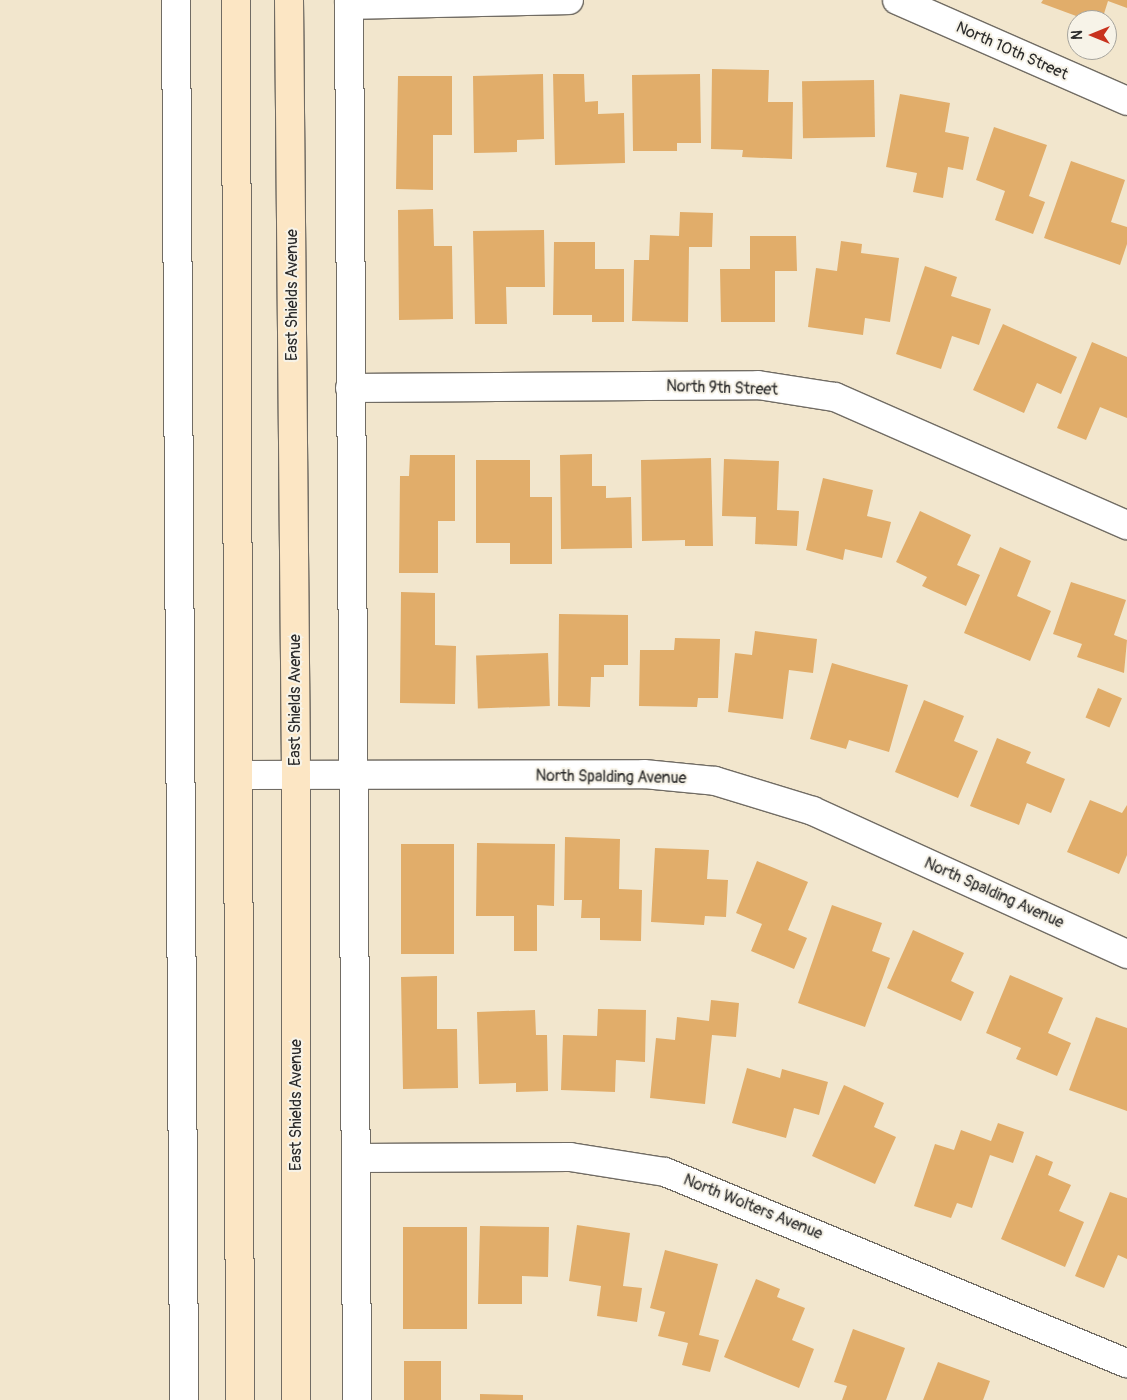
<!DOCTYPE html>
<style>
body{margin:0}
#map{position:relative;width:1127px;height:1400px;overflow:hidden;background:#f2e6cd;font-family:Pangolin,sans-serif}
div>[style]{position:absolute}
.building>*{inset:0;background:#e1ad6a;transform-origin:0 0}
.roads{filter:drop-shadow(1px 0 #716c64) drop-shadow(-1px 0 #716c64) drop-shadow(0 1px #716c64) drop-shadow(0 -1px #716c64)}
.street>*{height:28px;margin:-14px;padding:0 14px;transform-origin:14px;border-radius:14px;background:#fff}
.secondary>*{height:28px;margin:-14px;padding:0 14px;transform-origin:14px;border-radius:14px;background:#fce6c4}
span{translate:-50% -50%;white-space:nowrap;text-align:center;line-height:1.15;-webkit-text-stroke:4px #f7f3e8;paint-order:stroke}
.street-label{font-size:16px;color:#2b2b2b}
.north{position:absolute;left:1067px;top:10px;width:50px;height:50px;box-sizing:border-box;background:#f7f3e8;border:1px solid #a5a39c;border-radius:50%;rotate:270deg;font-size:14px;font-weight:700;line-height:20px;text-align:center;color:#2b2b2b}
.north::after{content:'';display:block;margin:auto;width:18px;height:22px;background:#c8321e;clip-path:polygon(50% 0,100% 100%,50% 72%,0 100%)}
</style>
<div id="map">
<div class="building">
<div style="clip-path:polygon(1043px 0,1127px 0,1127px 8px,1108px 1px,1102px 20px,1087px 20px,1041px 3px)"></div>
<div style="clip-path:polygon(712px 69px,769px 70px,768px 102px,793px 102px,792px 159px,742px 157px,743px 150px,711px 149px)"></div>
<div style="clip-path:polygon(543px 74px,544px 139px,517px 140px,517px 152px,474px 153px,473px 76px)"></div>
<div style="clip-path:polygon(553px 74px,584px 74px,585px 102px,598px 101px,598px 114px,624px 113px,625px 163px,555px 165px)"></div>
<div style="clip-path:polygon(700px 74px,701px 143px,677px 143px,677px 151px,633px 151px,632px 75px)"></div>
<div style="clip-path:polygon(398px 76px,452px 76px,452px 135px,433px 135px,433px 190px,396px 189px)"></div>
<div style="left:874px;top:80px;width:57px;height:72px;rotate:89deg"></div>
<div style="clip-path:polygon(900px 94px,950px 103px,945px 132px,969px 137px,963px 170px,948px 167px,943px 198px,913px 192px,917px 173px,886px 167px)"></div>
<div style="clip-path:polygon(994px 127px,1047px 145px,1029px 196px,1045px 202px,1033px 234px,995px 220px,1005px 191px,976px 180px)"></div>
<div style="clip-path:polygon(1071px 161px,1125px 180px,1111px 222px,1127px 227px,1127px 244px,1120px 265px,1044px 238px)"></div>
<div style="clip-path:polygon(433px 209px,434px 246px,452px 246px,453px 319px,399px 320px,398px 210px)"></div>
<div style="clip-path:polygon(680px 212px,713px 213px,712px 247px,689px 247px,688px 322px,632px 321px,634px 260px,649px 260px,650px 235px,679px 236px)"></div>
<div style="clip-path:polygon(544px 230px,545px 287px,506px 287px,507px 324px,475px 324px,473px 231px)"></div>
<div style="clip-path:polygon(750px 236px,796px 236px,797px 271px,775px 271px,775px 322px,721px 322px,720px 269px,750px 269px)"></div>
<div style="clip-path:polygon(841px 241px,862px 244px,861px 253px,899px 258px,890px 322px,865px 318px,863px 335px,808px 327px,816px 268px,837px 271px)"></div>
<div style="clip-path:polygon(554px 242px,595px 242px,595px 269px,624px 269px,624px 322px,592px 322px,592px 315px,553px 315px)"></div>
<div style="clip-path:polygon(925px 266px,957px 277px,951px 296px,991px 309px,979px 345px,952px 336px,941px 369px,896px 354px)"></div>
<div style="clip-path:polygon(1003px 324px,1077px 357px,1061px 394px,1037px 383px,1024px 413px,973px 390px)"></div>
<div style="clip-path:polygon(1092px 342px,1127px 357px,1127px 418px,1100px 407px,1086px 440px,1057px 428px)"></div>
<div style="clip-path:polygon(592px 454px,592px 486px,606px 486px,606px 498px,631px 497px,632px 548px,561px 549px,560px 455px)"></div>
<div style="clip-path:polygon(410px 455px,455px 455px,455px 521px,438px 521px,438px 573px,399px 573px,400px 476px,409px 476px)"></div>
<div style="clip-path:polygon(711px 458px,713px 546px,685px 546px,685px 540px,642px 541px,641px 460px)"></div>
<div style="clip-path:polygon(724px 459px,779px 461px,777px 510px,799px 511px,797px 546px,755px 544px,756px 517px,722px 516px)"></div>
<div style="clip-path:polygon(476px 460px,530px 460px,530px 497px,552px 497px,552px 564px,510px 564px,510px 543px,476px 543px)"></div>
<div style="clip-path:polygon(823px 478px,873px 490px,867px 516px,891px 522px,882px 558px,845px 549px,843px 560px,806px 550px)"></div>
<div style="clip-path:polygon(920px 511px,971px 535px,957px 565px,980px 575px,966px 606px,922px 586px,927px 577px,896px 562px)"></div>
<div style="clip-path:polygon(1000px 547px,1031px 561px,1017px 596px,1051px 611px,1030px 661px,964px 633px)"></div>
<div style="clip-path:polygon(1071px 582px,1126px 600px,1114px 635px,1127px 640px,1124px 673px,1077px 657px,1082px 644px,1053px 634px)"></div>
<div style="clip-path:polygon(401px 592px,435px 593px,435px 645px,456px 646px,455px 704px,400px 703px)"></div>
<div style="clip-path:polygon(559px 614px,628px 615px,628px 665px,604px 665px,604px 677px,591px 677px,590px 707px,558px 706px)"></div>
<div style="clip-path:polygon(755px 631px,817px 639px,813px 673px,789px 670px,783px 719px,728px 712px,735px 653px,752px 655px)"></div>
<div style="clip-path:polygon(675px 638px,720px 639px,718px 698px,698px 698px,697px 707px,639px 706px,640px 650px,674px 650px)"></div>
<div style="left:548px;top:653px;width:53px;height:72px;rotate:88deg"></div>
<div style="clip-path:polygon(832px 663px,908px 685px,889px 752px,849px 740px,846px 749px,810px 739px)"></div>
<div style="left:1098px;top:688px;width:26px;height:32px;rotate:23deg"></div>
<div style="clip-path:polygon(924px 700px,964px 716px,954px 741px,978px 751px,958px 798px,895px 772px)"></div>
<div style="clip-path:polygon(997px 738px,1031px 752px,1026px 763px,1065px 779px,1051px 813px,1027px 803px,1019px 825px,970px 806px)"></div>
<div style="clip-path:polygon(1090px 800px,1122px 813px,1127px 805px,1127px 855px,1119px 874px,1067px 852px)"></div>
<div style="clip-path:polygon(565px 837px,620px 839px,619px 889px,642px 890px,641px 941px,600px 940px,600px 918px,581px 918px,582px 900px,564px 900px)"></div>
<div style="clip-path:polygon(477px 843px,555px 844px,554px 906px,537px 905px,537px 951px,514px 951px,514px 916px,476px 916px)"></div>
<div style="left:401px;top:844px;width:53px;height:110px"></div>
<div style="clip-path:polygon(655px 848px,709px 850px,707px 879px,728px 880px,726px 917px,705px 916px,704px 925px,651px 922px)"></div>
<div style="clip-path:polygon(757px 861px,808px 882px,788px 930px,807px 938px,794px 969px,751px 951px,762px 924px,736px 913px)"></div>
<div style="clip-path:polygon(832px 905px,882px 923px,872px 951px,890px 958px,865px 1027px,798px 1003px)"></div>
<div style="clip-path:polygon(913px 930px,964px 953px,951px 981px,974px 992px,961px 1021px,887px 988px)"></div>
<div style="clip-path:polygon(1010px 975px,1063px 998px,1048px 1033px,1071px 1043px,1057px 1076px,1016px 1059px,1021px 1048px,986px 1033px)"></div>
<div style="clip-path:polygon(437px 976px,437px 1029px,457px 1029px,458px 1088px,403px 1089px,401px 977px)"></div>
<div style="clip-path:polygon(711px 1000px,739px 1003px,736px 1037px,712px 1035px,705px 1104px,650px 1098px,656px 1038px,675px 1040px,677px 1017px,709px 1021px)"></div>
<div style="clip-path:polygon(598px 1009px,646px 1010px,645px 1062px,616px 1060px,615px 1092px,561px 1090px,563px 1035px,597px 1036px)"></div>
<div style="clip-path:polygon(535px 1010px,536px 1035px,547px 1035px,548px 1091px,516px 1092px,516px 1083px,479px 1084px,477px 1012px)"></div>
<div style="clip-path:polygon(1096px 1017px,1127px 1028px,1127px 1111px,1069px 1090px)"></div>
<div style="clip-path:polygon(747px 1068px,780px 1078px,782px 1069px,828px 1082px,819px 1115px,794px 1108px,786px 1138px,732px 1123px)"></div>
<div style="clip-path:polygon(844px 1085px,884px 1103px,874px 1127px,896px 1137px,875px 1184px,812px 1156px)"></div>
<div style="clip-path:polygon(998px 1123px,1024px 1132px,1013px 1163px,990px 1155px,972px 1208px,957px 1203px,951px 1218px,914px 1206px,935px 1144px,954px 1150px,961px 1130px,991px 1141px)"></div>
<div style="clip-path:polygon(1036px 1155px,1053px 1162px,1048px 1175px,1071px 1185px,1059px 1211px,1084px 1222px,1065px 1267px,1001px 1239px)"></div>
<div style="clip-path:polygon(1110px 1192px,1127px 1198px,1127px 1259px,1118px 1255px,1104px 1288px,1075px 1276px)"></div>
<div style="clip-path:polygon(577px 1225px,630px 1233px,623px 1286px,642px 1288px,637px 1322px,597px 1316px,601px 1286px,569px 1281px)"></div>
<div style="clip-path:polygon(480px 1226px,549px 1227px,548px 1277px,522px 1276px,522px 1304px,478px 1304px)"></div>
<div style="left:403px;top:1227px;width:64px;height:102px"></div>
<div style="clip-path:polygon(665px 1250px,718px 1264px,699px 1335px,719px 1340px,710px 1372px,682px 1365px,688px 1343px,658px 1336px,665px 1312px,650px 1308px)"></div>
<div style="clip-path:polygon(756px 1279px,780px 1289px,777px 1297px,805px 1308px,792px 1340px,814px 1349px,799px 1388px,724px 1357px)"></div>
<div style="clip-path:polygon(853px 1329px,905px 1348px,886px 1400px,842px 1400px,847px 1386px,834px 1382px)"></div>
<div style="left:404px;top:1361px;width:37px;height:39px"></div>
<div style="clip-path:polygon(938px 1362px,990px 1381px,983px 1400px,923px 1400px)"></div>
<div style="clip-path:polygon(480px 1394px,523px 1395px,523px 1400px,480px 1400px)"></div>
</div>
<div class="roads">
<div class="street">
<div style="left:176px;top:0;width:1400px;rotate:89.67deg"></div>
<div style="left:349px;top:0;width:1400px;rotate:89.67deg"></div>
<div style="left:897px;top:0;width:251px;rotate:23.7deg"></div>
<div style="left:349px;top:5px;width:220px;rotate:-1.3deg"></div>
<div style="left:350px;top:388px;width:408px;rotate:-0.4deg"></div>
<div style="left:758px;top:385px;width:78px;rotate:8.9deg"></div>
<div style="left:835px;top:397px;width:319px;rotate:23.7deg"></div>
<div style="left:240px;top:775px;width:404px;rotate:-0.1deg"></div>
<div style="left:644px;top:774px;width:71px;rotate:5.6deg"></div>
<div style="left:715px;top:781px;width:102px;rotate:17deg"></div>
<div style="left:813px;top:811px;width:345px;rotate:24.5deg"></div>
<div style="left:356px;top:1158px;width:214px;rotate:-0.3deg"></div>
<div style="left:570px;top:1157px;width:96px;rotate:9deg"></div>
<div style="left:665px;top:1172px;width:500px;rotate:22.5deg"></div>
</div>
<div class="secondary">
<div style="left:236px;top:0;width:1400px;rotate:89.84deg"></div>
<div style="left:289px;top:0;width:775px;rotate:89.48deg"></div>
<div style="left:296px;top:775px;width:625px;rotate:90deg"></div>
</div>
</div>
<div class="street-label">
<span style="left:1012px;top:51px;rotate:24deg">North 10th Street</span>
<span style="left:292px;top:295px;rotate:-90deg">East Shields Avenue</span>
<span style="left:722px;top:388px;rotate:2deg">North 9th Street</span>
<span style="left:295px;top:700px;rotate:-90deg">East Shields Avenue</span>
<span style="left:611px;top:777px;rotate:1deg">North Spalding Avenue</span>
<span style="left:994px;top:893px;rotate:24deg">North Spalding Avenue</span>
<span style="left:296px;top:1105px;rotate:-90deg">East Shields Avenue</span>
<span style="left:753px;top:1207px;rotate:22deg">North Wolters Avenue</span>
</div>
<div class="north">N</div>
</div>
